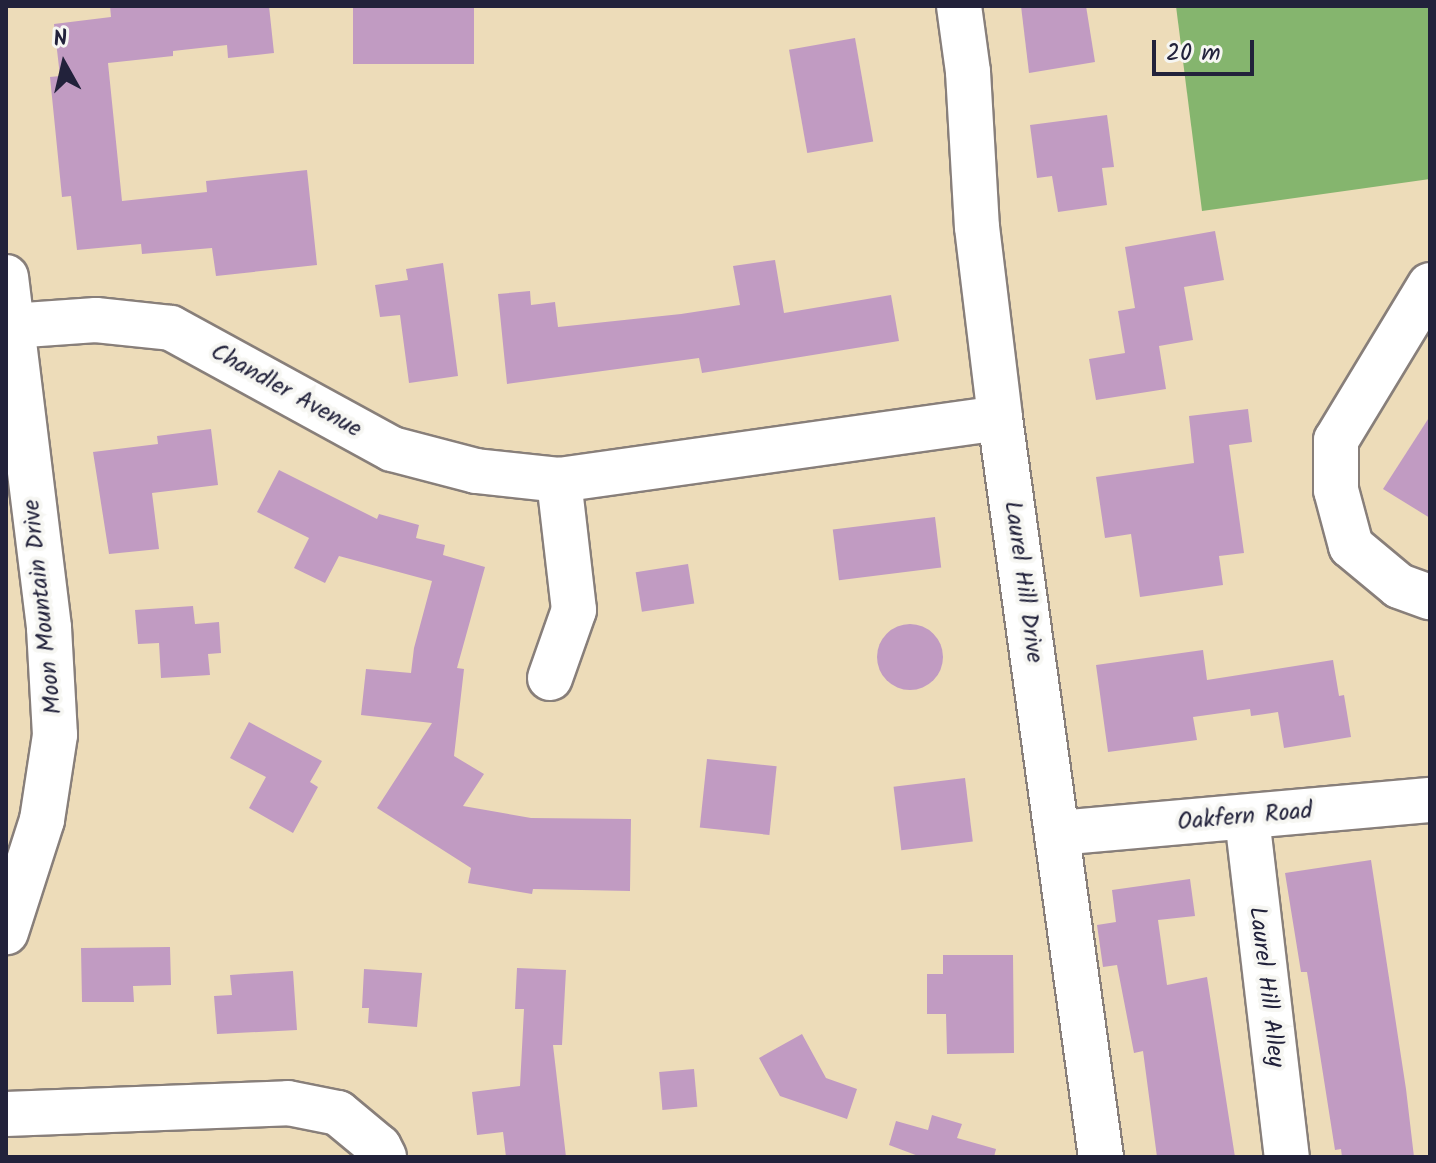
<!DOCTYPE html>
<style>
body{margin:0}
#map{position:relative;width:1436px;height:1163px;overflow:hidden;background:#eddcb9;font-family:Kalam,sans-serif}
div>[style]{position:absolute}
.forest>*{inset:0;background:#85b56e}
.building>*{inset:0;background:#c19bc2;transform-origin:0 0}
.round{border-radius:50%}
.roads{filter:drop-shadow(2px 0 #887f7a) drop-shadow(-2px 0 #887f7a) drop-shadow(0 2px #887f7a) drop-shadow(0 -2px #887f7a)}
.minor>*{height:44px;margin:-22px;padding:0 22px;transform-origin:22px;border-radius:22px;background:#fff}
span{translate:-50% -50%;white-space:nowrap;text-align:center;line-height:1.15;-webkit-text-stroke:8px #f6f6f2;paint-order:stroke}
.street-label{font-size:24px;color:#22223b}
.frame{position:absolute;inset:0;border:8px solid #22223b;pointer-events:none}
.north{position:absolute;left:24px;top:24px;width:80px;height:80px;-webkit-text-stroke:6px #f6f6f2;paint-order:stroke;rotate:352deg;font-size:22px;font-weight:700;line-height:32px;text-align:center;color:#22223b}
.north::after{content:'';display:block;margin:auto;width:28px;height:36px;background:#22223b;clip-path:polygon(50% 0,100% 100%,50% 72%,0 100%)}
.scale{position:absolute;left:1152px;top:40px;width:102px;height:36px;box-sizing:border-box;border:4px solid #22223b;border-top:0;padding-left:10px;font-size:24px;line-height:28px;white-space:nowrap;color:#22223b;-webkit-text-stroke:6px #f6f6f2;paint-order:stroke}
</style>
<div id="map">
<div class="forest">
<div style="clip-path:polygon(1176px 6px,1430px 6px,1430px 179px,1202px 211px)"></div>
</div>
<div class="building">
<div style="clip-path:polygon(110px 6px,269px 6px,274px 53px,228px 58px,227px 45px,173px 51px,173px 56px,108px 63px,122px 201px,207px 192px,206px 181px,307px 170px,317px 265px,216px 276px,212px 248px,142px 254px,141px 244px,77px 250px,71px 196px,62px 197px,50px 77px,60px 76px,54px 24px,111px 17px)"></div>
<div style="left:353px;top:6px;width:121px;height:58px"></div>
<div style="clip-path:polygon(1021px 6px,1086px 6px,1095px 62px,1029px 73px)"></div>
<div style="left:855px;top:38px;width:105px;height:67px;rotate:80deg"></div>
<div style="clip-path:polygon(1107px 115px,1114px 167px,1102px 168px,1107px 205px,1058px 212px,1052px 176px,1037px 178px,1030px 125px)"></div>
<div style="clip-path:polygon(1215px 231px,1224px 280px,1184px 287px,1193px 340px,1159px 346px,1166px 389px,1096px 400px,1089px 359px,1125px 353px,1118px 311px,1135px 308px,1125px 247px)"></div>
<div style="clip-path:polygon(775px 260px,784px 313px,891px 295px,899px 341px,702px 373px,699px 358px,507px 384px,498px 294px,530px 291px,531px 305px,555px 302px,558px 327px,681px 314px,740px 305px,733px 266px)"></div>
<div style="clip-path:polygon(443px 263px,458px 376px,409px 383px,400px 315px,380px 317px,375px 285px,408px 280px,406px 269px)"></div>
<div style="clip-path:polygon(1248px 409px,1252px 442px,1229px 445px,1244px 553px,1219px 556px,1223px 585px,1140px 597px,1131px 534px,1105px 538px,1096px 477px,1194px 463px,1189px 416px)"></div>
<div style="clip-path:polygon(1430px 416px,1430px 518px,1383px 489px)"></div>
<div style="clip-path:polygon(211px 429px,218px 485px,152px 493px,159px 549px,109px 554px,93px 452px,158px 444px,157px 436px)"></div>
<div style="clip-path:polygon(279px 470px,377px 519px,379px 514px,419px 525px,416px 538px,445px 545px,443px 555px,485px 567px,457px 668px,464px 669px,454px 756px,484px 774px,463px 806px,531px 818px,631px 819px,630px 891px,533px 889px,532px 894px,468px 883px,471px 868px,377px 808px,432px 723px,361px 715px,366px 669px,411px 673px,414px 648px,432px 581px,339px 556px,325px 583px,294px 568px,309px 538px,257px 512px)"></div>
<div style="left:935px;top:517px;width:51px;height:103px;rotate:83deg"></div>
<div style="left:688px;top:564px;width:40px;height:53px;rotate:81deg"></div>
<div style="clip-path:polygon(193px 606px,195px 624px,219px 622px,221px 653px,208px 654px,210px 675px,161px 678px,159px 643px,138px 644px,135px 610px)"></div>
<div class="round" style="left:877px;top:624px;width:66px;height:66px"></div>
<div style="clip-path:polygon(1203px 650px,1207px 680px,1333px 660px,1339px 696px,1344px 695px,1351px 737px,1284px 748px,1278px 712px,1251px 716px,1250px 709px,1193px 717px,1197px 740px,1108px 752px,1096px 665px)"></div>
<div style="clip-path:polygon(249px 722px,322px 761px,310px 782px,318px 787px,293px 833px,249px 808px,266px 777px,230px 758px)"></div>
<div style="left:707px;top:759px;width:70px;height:69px;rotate:6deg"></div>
<div style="left:965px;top:778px;width:64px;height:72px;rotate:83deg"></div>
<div style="clip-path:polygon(1371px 860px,1406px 1089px,1414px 1157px,1342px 1157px,1341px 1149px,1335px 1150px,1307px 972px,1301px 972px,1285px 873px)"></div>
<div style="clip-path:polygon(1190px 879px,1195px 916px,1158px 920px,1167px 985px,1207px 977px,1235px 1157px,1157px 1157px,1143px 1051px,1134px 1053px,1117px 965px,1103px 967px,1097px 925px,1116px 922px,1112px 890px)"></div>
<div style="clip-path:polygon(170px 947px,171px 985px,133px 986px,134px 1002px,82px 1002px,81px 948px)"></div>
<div style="clip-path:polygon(943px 955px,1013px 955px,1014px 1053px,947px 1054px,946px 1014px,927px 1014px,927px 974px,943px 974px)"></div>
<div style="clip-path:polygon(517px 968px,566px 970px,562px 1045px,553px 1045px,566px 1157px,506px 1157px,503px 1132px,477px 1135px,472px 1092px,520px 1086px,524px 1009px,515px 1009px)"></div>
<div style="clip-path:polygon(364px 969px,422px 973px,417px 1027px,368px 1023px,369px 1008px,362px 1008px)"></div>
<div style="clip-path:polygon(293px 971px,297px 1030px,217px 1034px,214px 996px,232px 995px,230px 975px)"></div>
<div style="clip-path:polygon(802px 1034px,826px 1078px,857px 1089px,847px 1119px,780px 1096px,759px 1058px)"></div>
<div style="left:694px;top:1069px;width:38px;height:35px;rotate:85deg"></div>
<div style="clip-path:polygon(932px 1115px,962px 1124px,957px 1138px,996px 1149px,994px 1157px,921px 1157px,889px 1145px,896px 1121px,928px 1130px)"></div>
</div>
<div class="roads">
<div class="minor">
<div style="left:959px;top:6px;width:67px;rotate:82.2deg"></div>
<div style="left:968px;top:72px;width:155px;rotate:86.7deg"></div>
<div style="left:977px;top:227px;width:192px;rotate:83.1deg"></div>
<div style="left:1000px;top:418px;width:746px;rotate:82.22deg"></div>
<div style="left:6px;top:277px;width:354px;rotate:83deg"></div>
<div style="left:49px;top:628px;width:107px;rotate:86.8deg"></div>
<div style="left:55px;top:735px;width:86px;rotate:98.7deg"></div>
<div style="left:42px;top:820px;width:118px;rotate:107.8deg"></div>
<div style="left:1430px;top:285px;width:181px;rotate:121.2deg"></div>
<div style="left:1336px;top:440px;width:50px;rotate:90deg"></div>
<div style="left:1336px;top:490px;width:58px;rotate:75deg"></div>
<div style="left:1351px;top:546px;width:62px;rotate:39.8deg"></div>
<div style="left:1399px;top:586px;width:33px;rotate:20deg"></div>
<div style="left:11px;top:326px;width:85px;rotate:-4deg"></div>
<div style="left:96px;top:320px;width:75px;rotate:6.1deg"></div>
<div style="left:171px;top:328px;width:252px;rotate:28.7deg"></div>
<div style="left:392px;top:449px;width:87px;rotate:14.7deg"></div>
<div style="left:476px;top:471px;width:83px;rotate:6.2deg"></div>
<div style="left:559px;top:480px;width:445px;rotate:-8deg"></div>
<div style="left:550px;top:678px;width:72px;rotate:-70.6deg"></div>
<div style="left:574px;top:610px;width:131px;rotate:-96.6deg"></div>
<div style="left:1247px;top:818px;width:341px;rotate:83.3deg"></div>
<div style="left:1059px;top:833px;width:372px;rotate:-5.1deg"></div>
<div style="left:6px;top:1114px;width:282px;rotate:-2.2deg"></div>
<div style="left:288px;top:1103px;width:51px;rotate:11.3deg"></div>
<div style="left:338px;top:1113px;width:53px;rotate:39.7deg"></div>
<div style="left:379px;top:1147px;width:11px;rotate:63deg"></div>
</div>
</div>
<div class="street-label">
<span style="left:286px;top:391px;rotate:29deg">Chandler Avenue</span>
<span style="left:1023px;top:582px;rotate:82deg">Laurel Hill Drive</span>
<span style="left:43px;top:607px;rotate:-96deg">Moon Mountain Drive</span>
<span style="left:1245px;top:817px;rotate:-5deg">Oakfern Road</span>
<span style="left:1266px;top:987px;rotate:83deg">Laurel Hill Alley</span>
</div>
<div class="frame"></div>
<div class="north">N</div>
<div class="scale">20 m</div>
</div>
